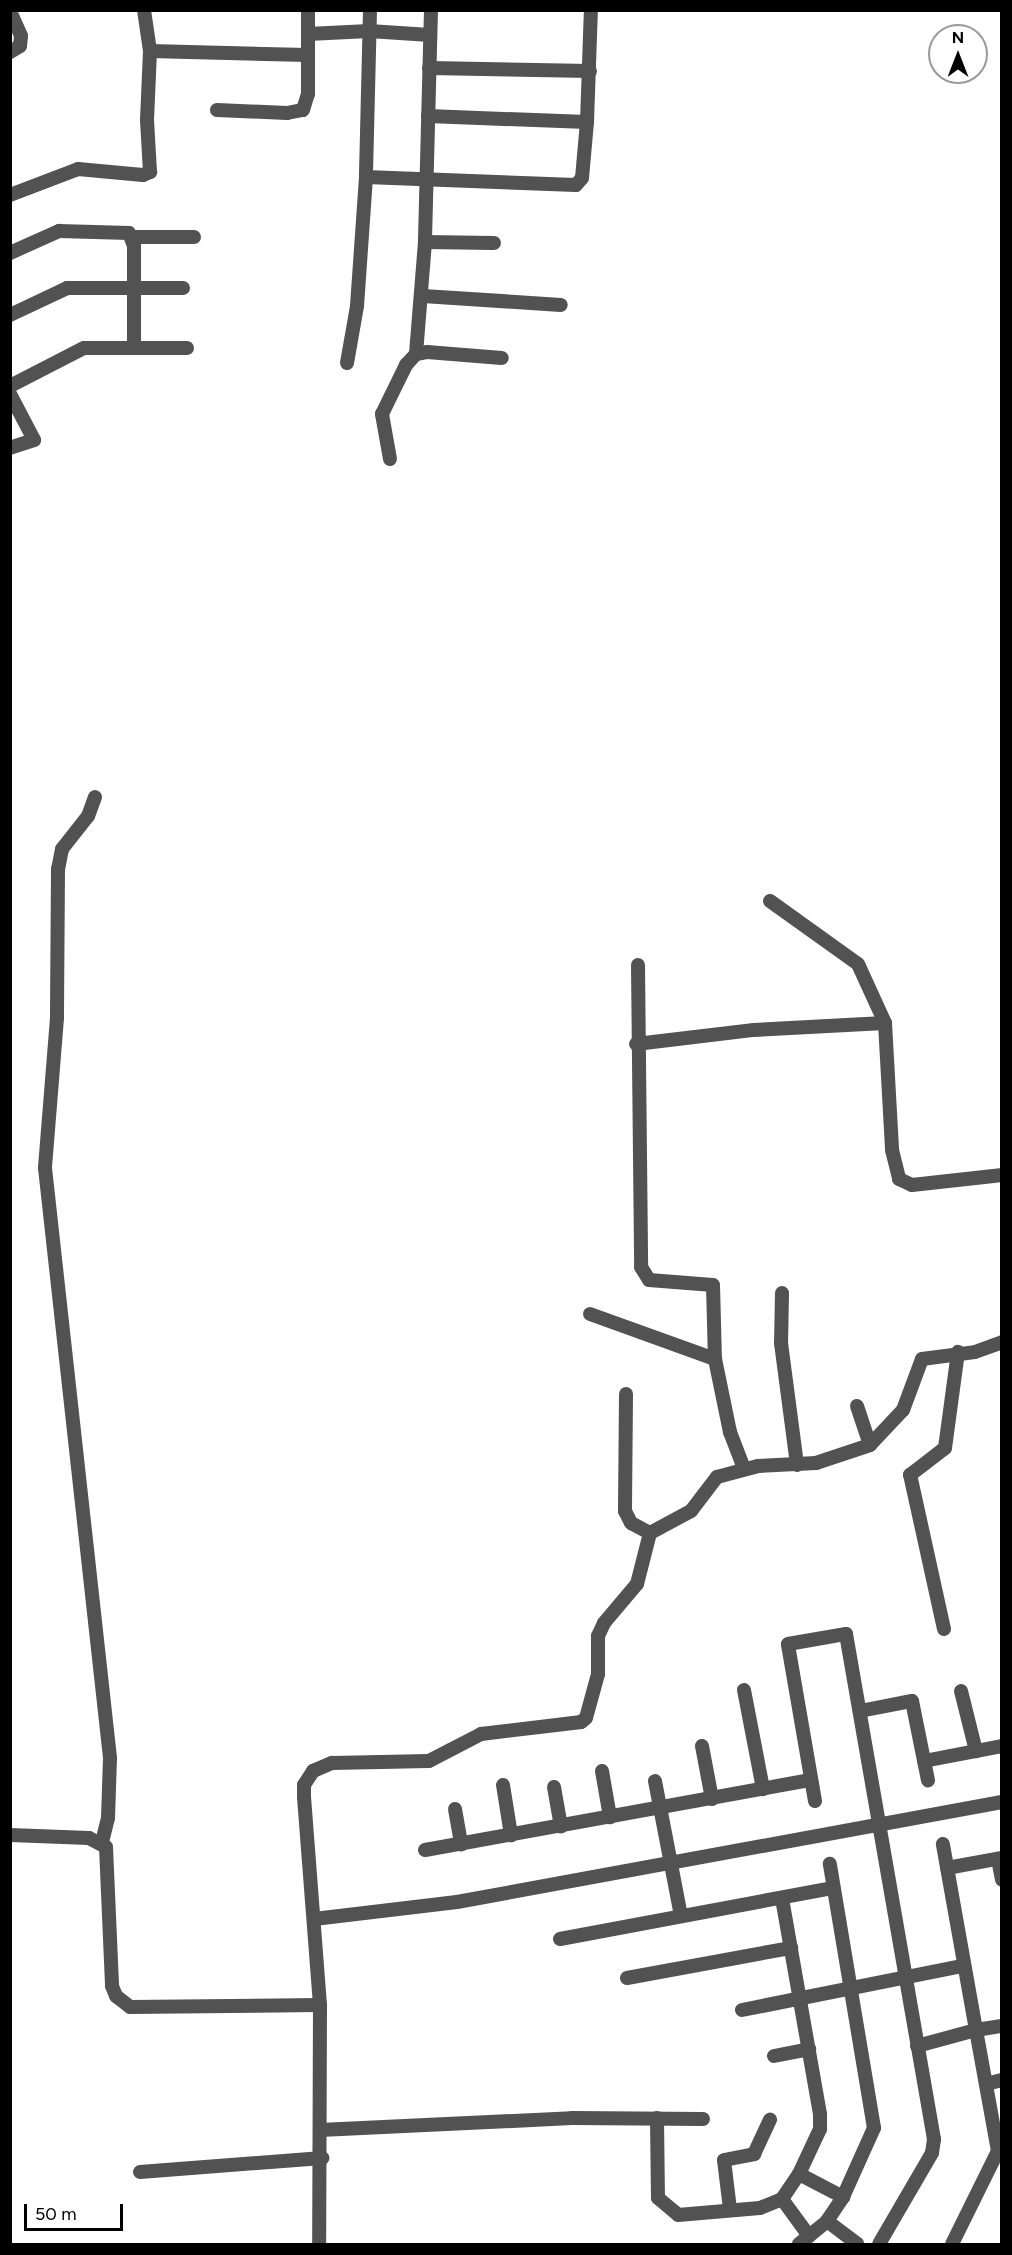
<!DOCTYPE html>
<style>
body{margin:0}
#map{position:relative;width:1012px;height:2255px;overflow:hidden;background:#fff;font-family:Figtree,sans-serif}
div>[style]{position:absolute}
.minor>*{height:14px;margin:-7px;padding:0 7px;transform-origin:7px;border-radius:7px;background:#525252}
span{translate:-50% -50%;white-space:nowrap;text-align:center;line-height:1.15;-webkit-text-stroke:6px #fff;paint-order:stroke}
.frame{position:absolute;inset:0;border:12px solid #000;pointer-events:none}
.north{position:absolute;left:928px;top:24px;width:60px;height:60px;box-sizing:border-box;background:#fff;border:2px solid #999;border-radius:50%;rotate:0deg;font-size:16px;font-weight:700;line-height:24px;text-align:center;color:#000}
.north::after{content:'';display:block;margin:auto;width:21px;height:27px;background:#000;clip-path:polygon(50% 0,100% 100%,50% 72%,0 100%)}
.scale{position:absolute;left:24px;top:2204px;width:99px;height:27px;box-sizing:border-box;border:3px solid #000;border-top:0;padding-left:8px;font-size:18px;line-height:21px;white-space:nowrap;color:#000;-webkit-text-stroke:4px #fff;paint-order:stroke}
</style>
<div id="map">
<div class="minor">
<div style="left:370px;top:10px;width:167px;rotate:91.4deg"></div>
<div style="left:366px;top:177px;width:210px;rotate:2.2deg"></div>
<div style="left:576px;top:185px;width:9px;rotate:-49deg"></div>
<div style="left:582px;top:178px;width:56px;rotate:-84.9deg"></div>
<div style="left:587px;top:122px;width:112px;rotate:-88deg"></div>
<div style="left:431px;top:10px;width:232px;rotate:91.5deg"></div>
<div style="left:425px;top:242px;width:112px;rotate:94.6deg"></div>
<div style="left:416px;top:354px;width:11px;rotate:-10deg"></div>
<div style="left:427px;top:352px;width:75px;rotate:4.6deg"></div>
<div style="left:10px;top:11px;width:27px;rotate:66deg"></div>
<div style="left:21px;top:36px;width:10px;rotate:96deg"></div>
<div style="left:20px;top:46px;width:12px;rotate:149deg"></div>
<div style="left:308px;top:34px;width:61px;rotate:-2.8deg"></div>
<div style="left:369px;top:31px;width:61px;rotate:3.8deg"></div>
<div style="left:150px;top:51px;width:157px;rotate:1.5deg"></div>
<div style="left:429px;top:68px;width:161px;rotate:1.1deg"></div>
<div style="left:217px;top:110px;width:70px;rotate:2.5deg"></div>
<div style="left:287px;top:113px;width:16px;rotate:-11deg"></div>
<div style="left:303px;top:110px;width:17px;rotate:-73deg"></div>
<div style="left:308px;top:94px;width:84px;rotate:-90deg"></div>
<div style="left:428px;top:116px;width:159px;rotate:2.2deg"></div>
<div style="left:10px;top:195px;width:73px;rotate:-20.9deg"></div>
<div style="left:78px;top:169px;width:65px;rotate:5.3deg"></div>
<div style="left:143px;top:175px;width:8px;rotate:-23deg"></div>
<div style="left:150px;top:172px;width:52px;rotate:-93.3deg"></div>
<div style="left:147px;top:120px;width:69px;rotate:-87.5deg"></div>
<div style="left:150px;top:51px;width:41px;rotate:-98.3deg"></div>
<div style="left:133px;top:237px;width:61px"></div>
<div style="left:425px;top:242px;width:69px;rotate:0.8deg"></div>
<div style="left:10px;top:253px;width:54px;rotate:-24.2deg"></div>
<div style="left:59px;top:231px;width:70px;rotate:1.6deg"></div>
<div style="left:129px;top:233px;width:14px;rotate:69deg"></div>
<div style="left:134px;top:246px;width:102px;rotate:90deg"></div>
<div style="left:423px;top:296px;width:138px;rotate:3.7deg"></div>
<div style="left:10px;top:315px;width:63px;rotate:-25.3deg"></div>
<div style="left:67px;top:288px;width:116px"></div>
<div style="left:347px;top:363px;width:58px;rotate:-80deg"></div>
<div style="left:357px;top:306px;width:129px;rotate:-86deg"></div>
<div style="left:10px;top:386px;width:83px;rotate:-27.2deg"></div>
<div style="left:84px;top:348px;width:103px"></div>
<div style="left:10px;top:394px;width:52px;rotate:62.4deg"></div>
<div style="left:34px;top:440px;width:25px;rotate:162deg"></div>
<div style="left:390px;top:459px;width:46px;rotate:-100.1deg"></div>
<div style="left:382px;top:414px;width:55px;rotate:-63.9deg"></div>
<div style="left:406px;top:365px;width:15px;rotate:-48deg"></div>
<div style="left:95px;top:797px;width:20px;rotate:110deg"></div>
<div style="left:88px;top:816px;width:42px;rotate:128.2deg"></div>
<div style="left:62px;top:849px;width:20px;rotate:101deg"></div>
<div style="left:58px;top:869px;width:149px;rotate:90.4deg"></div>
<div style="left:57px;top:1018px;width:150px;rotate:94.6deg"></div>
<div style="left:45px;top:1168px;width:594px;rotate:83.71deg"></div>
<div style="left:110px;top:1758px;width:60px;rotate:91.9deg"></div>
<div style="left:108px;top:1818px;width:25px;rotate:104deg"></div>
<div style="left:770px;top:901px;width:108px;rotate:35.6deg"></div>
<div style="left:858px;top:964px;width:65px;rotate:65.4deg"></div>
<div style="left:885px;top:1023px;width:127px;rotate:86.8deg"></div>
<div style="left:892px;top:1150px;width:30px;rotate:76deg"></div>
<div style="left:899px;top:1179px;width:14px;rotate:25deg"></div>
<div style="left:912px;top:1185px;width:91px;rotate:-6.3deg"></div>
<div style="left:638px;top:965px;width:302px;rotate:89.4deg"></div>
<div style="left:641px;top:1267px;width:15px;rotate:58deg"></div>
<div style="left:649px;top:1280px;width:64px;rotate:4.5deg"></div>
<div style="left:713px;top:1285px;width:74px;rotate:88.5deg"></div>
<div style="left:636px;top:1044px;width:119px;rotate:-6.8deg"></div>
<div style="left:754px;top:1030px;width:131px;rotate:-3.1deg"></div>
<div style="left:782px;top:1293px;width:50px;rotate:91.1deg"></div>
<div style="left:781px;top:1343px;width:123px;rotate:82.5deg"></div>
<div style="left:590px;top:1314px;width:133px;rotate:19.8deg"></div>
<div style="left:715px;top:1359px;width:75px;rotate:78.4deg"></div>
<div style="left:730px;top:1432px;width:39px;rotate:69deg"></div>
<div style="left:626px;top:1394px;width:117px;rotate:90.5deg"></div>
<div style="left:625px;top:1511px;width:13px;rotate:63deg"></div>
<div style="left:631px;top:1523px;width:21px;rotate:28deg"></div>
<div style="left:857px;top:1406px;width:41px;rotate:71.6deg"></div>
<div style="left:944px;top:1629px;width:158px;rotate:-102.4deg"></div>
<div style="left:910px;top:1475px;width:44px;rotate:-37.6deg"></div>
<div style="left:945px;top:1448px;width:97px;rotate:-82.3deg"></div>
<div style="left:744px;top:1690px;width:101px;rotate:79.1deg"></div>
<div style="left:961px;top:1691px;width:62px;rotate:76deg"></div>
<div style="left:860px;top:1711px;width:53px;rotate:-10.9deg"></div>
<div style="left:912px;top:1701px;width:81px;rotate:78.6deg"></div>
<div style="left:702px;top:1746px;width:54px;rotate:79.3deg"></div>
<div style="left:924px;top:1761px;width:79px;rotate:-10.9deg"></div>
<div style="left:602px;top:1771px;width:47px;rotate:80.1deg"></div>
<div style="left:655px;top:1781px;width:137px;rotate:79.1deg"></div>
<div style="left:503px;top:1785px;width:51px;rotate:80.9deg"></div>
<div style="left:554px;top:1787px;width:40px;rotate:80deg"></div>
<div style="left:815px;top:1801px;width:159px;rotate:-99.8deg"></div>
<div style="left:788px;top:1644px;width:59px;rotate:-9.8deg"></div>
<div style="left:846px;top:1634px;width:513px;rotate:80.12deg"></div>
<div style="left:934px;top:2139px;width:14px;rotate:98deg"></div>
<div style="left:932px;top:2153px;width:105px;rotate:120.2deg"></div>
<div style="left:455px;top:1809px;width:36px;rotate:80deg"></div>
<div style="left:10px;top:1835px;width:79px;rotate:2.2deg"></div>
<div style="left:89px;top:1838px;width:19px;rotate:28deg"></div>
<div style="left:106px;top:1847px;width:139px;rotate:87.5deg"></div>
<div style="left:112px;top:1986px;width:11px;rotate:68deg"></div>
<div style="left:116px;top:1996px;width:18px;rotate:38deg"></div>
<div style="left:130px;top:2007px;width:190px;rotate:-0.6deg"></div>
<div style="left:320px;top:2005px;width:239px;rotate:90.2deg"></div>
<div style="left:425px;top:1850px;width:392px;rotate:-10.3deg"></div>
<div style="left:998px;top:1859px;width:21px;rotate:79deg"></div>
<div style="left:947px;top:1868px;width:56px;rotate:-10.3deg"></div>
<div style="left:314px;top:1919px;width:144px;rotate:-6.8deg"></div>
<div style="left:457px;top:1902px;width:554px;rotate:-10.4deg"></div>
<div style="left:560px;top:1939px;width:278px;rotate:-10.6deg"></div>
<div style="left:627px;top:1978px;width:167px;rotate:-10.4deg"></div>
<div style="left:320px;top:2005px;width:209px;rotate:-94.4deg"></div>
<div style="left:304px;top:1797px;width:12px;rotate:-90deg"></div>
<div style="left:304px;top:1785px;width:17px;rotate:-57deg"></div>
<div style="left:313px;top:1771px;width:21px;rotate:-23deg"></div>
<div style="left:332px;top:1763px;width:97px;rotate:-1.2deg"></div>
<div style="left:429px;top:1761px;width:59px;rotate:-27.4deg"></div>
<div style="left:481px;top:1734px;width:101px;rotate:-6.8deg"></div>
<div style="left:581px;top:1722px;width:6px;rotate:-39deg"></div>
<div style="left:586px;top:1718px;width:46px;rotate:-74.7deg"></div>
<div style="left:598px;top:1674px;width:38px;rotate:-90deg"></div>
<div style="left:598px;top:1636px;width:14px;rotate:-65deg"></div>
<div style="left:604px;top:1623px;width:51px;rotate:-49.8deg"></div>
<div style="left:637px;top:1584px;width:53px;rotate:-75.7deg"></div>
<div style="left:650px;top:1533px;width:47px;rotate:-28.2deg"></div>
<div style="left:691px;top:1511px;width:43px;rotate:-52.6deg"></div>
<div style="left:717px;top:1477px;width:42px;rotate:-15deg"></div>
<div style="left:758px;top:1466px;width:58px;rotate:-3deg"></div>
<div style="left:816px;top:1463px;width:57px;rotate:-18.4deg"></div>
<div style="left:870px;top:1445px;width:48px;rotate:-46.7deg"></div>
<div style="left:903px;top:1410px;width:54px;rotate:-69.6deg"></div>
<div style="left:922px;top:1359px;width:53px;rotate:-7.5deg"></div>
<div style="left:975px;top:1352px;width:29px;rotate:-20deg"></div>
<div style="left:742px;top:2010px;width:225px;rotate:-11.3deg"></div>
<div style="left:917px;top:2046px;width:61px;rotate:-15.2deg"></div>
<div style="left:976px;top:2030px;width:189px;rotate:-100.1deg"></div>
<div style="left:774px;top:2056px;width:36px;rotate:-11deg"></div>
<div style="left:986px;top:2084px;width:16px;rotate:-14deg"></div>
<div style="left:657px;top:2118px;width:80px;rotate:89.3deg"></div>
<div style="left:658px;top:2198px;width:26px;rotate:40deg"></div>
<div style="left:678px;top:2215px;width:82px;rotate:-4.9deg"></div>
<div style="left:760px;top:2208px;width:24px;rotate:-22deg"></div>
<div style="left:782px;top:2199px;width:30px;rotate:-56deg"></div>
<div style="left:799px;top:2174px;width:50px;rotate:-65deg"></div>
<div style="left:820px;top:2129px;width:15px;rotate:-90deg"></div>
<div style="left:820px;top:2114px;width:219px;rotate:-100deg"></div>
<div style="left:320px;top:2130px;width:252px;rotate:-2.7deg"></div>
<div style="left:572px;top:2118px;width:131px;rotate:0.4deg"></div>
<div style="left:140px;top:2172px;width:183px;rotate:-4.4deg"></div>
<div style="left:799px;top:2174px;width:50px;rotate:27.6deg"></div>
<div style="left:782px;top:2199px;width:46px;rotate:53.9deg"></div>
<div style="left:730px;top:2209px;width:49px;rotate:-97deg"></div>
<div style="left:724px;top:2160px;width:31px;rotate:-11deg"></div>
<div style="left:754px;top:2154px;width:38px;rotate:-65deg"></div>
<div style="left:827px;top:2221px;width:38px;rotate:37deg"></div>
<div style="left:799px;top:2244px;width:36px;rotate:-39deg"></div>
<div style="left:827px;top:2221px;width:29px;rotate:-56deg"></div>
<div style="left:843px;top:2197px;width:76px;rotate:-65.8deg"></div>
<div style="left:874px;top:2128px;width:268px;rotate:-99.5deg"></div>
<div style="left:952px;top:2244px;width:104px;rotate:-63.7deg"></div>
<div style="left:998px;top:2151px;width:123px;rotate:-100.3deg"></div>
<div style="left:976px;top:2030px;width:26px;rotate:-9deg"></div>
</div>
<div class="frame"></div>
<div class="north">N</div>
<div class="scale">50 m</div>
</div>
